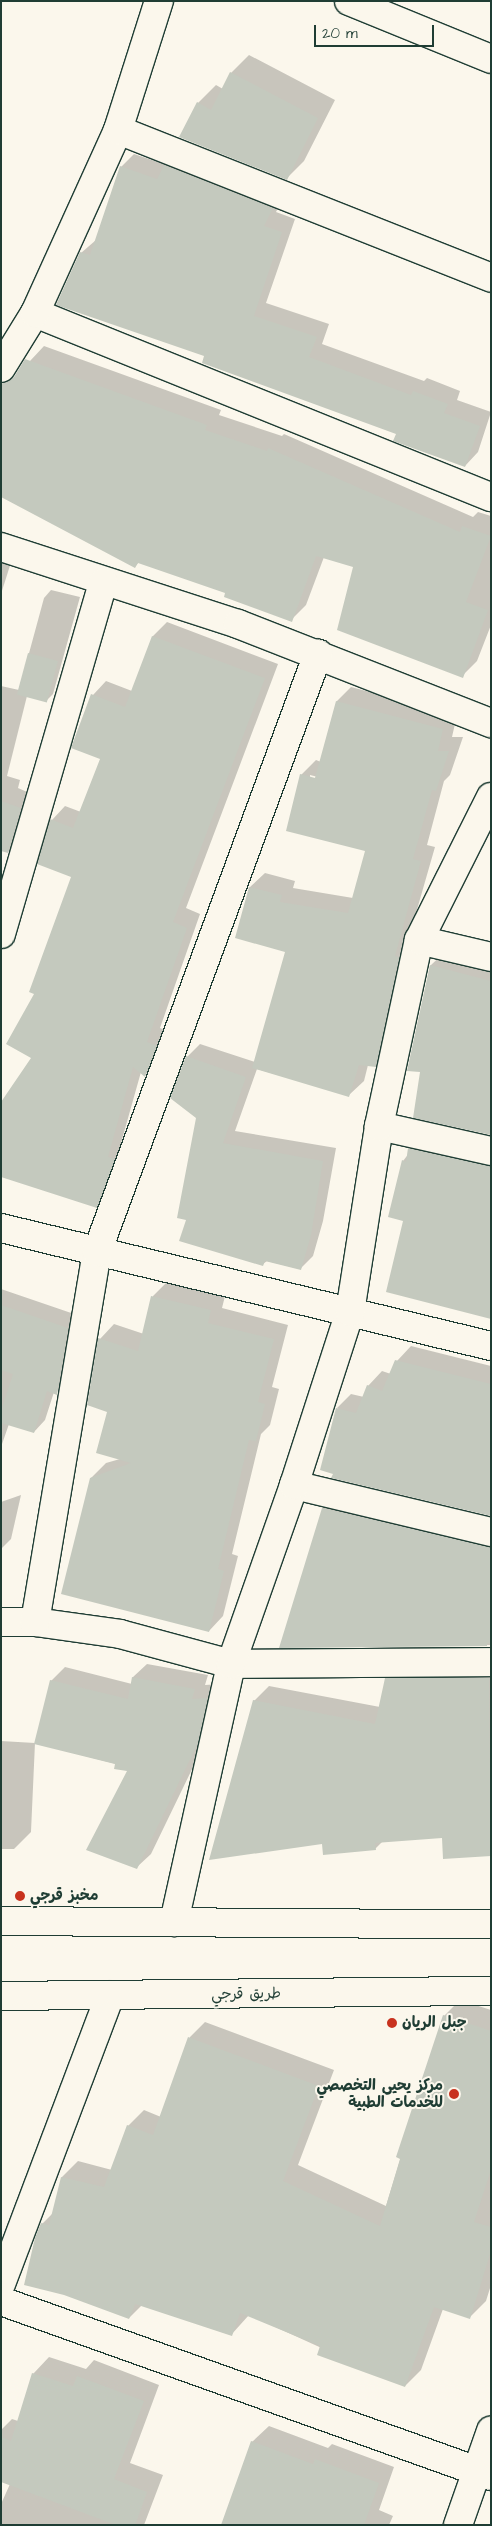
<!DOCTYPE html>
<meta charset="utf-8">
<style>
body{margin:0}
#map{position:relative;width:492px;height:2526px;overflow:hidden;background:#fbf7ec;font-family:"Architects Daughter","Playpen Sans Arabic",sans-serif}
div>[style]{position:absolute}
.shadow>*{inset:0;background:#0003}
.building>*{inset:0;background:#c4c9be;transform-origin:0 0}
.roads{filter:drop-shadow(1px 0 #1f3d34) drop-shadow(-1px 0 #1f3d34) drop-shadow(0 1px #1f3d34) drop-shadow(0 -1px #1f3d34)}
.street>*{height:28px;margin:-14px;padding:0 14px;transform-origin:14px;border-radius:14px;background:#fbf7ec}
.highway>*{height:28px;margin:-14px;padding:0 14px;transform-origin:14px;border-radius:14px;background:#fbf7ec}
.dots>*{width:14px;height:14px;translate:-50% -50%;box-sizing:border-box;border:2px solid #fbf7ec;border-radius:50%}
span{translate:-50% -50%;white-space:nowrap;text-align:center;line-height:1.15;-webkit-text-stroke:4px #fbf7ec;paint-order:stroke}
.poi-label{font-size:15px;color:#1f3d34;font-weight:700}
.left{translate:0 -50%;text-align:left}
.right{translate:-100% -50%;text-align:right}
.street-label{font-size:15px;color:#1f3d34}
.frame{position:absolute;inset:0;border:2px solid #1f3d34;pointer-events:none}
.scale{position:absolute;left:314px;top:25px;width:120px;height:22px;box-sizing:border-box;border:2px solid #1f3d34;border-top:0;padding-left:6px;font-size:15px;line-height:18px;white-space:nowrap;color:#1f3d34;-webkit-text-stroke:4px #fbf7ec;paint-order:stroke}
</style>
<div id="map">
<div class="shadow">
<div style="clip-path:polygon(249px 55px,335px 100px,304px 161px,286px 179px,198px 103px,216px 85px,223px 89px,231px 73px)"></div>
<div style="clip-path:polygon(178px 153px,285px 195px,276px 212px,295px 219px,266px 303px,329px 324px,322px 344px,424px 381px,427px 378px,460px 391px,457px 400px,491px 412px,478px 452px,465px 466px,398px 433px,206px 355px,81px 253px,96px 240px,121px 167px,134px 154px,167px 165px)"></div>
<div style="clip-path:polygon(44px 346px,221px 410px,219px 415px,282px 436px,284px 434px,473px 517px,478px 512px,491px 516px,491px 625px,477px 661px,462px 676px,355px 566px,324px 557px,306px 605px,291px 620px,227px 592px,139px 562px,135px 566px,30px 361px)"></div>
<div style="clip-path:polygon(1px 553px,13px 556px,1px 594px)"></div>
<div style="clip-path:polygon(51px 590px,80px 597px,53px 694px,46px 701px,27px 696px,7px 776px,20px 780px,18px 788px,34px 795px,22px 838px,8px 852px,2px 850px,1px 854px,1px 686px,19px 690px,44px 598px)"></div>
<div style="clip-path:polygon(167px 622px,278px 664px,186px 908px,200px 914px,160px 1028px,170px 1032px,159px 1061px,145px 1075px,141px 1072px,121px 1143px,128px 1145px,110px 1193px,96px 1207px,33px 1058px,36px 994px,73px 876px,52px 820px,65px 806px,81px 812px,101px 758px,93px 695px,106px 681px,132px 691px,153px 636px)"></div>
<div style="clip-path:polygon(evenodd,351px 687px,457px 715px,452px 737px,463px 737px,450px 775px,444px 781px,427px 845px,435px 847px,408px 941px,390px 1051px,375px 1066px,368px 1065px,364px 1081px,349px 1095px,257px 1069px,235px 1131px,336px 1148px,323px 1221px,313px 1256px,300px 1269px,267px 1261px,263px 1264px,187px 1219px,197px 1118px,187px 1057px,200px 1044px,255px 1062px,287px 951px,237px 937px,250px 887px,265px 873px,295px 881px,293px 888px,353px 898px,366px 850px,301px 775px,316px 760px,321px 762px,337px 701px,351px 687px,310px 775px,322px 778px,310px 778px,310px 775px)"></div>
<div style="clip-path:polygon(446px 951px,491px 962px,491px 1134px,422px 1071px,431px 965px)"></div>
<div style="clip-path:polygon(424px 1134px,491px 1149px,491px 1311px,404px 1220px,403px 1161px)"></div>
<div style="clip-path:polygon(167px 1282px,225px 1296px,222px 1308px,288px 1325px,272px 1387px,279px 1389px,270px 1425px,261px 1434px,232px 1554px,238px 1556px,223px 1616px,209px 1631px,91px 1478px,106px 1463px,120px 1459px,108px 1411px,100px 1339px,114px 1324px,144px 1334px,153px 1296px)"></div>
<div style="clip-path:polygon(1px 1289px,80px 1316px,69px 1381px,54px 1392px,45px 1420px,34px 1432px,9px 1424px,1px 1447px)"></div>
<div style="clip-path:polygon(411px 1346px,491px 1366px,491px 1515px,337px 1408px,351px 1394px,364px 1397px,368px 1386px,382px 1371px,391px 1374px,397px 1361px)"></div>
<div style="clip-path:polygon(338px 1494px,491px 1530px,491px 1645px,281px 1647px,323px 1508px)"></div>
<div style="clip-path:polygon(21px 1495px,11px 1539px,1px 1549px,1px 1502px)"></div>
<div style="clip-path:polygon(491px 1663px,491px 1855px,443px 1837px,383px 1841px,375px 1849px,323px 1842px,254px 1701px,269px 1686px,380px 1707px,386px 1679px,401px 1664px)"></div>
<div style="clip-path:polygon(147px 1664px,208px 1675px,205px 1685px,221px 1684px,211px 1730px,151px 1854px,137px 1867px,129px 1771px,116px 1764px,35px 1743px,31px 1832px,14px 1849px,1px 1849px,1px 1741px,35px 1743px,51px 1681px,65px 1667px,132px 1684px,133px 1677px)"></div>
<div style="clip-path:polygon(460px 2000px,491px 2010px,491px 2285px,486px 2301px,470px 2317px,443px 2309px,421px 2370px,405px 2386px,249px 2315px,231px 2335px,142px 2305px,129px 2318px,42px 2224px,54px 2212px,62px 2177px,78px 2161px,112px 2170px,128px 2126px,144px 2110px,161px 2117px,190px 2037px,205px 2022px,334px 2070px,298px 2165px,386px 2206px,444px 2016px)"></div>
<div style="clip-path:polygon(49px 2357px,86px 2369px,94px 2360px,159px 2385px,130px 2463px,163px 2475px,144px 2525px,1px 2525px,1px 2504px,10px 2484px,1px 2480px,1px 2430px,12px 2419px,18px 2421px,33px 2374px)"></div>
<div style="clip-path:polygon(269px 2426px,328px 2448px,332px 2444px,394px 2467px,379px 2510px,393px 2516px,389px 2525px,222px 2525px,252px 2442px)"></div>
</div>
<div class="building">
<div style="clip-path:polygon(230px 72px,318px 118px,287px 180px,179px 137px,197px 102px,211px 110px)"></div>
<div style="clip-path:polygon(164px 165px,273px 208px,264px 226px,282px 232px,254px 316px,317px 337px,309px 357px,411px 395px,413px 391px,448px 404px,444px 413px,480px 426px,465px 467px,393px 441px,396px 434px,202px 363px,204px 356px,56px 305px,80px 252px,90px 255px,120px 166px,157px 179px)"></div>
<div style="clip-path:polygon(25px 359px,207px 425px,205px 430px,267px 451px,268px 448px,460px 532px,462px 526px,491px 536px,466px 602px,488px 610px,463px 678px,337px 630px,353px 567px,316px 556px,292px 622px,224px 597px,225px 593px,138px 563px,135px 568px,1px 497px,1px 384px,14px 377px)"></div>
<div style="clip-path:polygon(152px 636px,265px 678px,173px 922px,187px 928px,147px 1042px,157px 1046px,145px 1077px,133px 1067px,108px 1157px,115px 1159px,97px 1208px,1px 1177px,1px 1102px,31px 1058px,6px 1044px,34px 994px,29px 992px,71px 877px,37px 864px,50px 819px,73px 828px,100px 759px,71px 748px,91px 694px,125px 707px)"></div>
<div style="left:28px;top:653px;width:31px;height:43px;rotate:15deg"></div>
<div style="clip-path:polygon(336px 701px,443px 729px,438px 751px,449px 751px,436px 791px,432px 790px,413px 859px,421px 861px,395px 956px,399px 957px,376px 1067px,359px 1065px,349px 1097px,252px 1068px,285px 952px,235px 938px,249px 887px,282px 895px,280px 902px,348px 913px,365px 851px,286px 831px,300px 774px,315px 778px)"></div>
<div style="clip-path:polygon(1px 801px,21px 808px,8px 853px,1px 851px)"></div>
<div style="clip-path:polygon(430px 965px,491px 981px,491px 1135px,413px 1118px,420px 1072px,407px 1071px)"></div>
<div style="clip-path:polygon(186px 1056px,246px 1077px,223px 1143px,323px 1161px,311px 1235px,301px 1270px,265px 1261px,263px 1266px,179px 1241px,186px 1220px,177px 1218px,196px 1118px,170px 1098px)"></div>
<div style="clip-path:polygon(408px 1148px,491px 1166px,491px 1319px,386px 1292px,403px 1221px,388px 1217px,402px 1160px,406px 1162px)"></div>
<div style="clip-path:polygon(151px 1296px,211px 1310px,208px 1323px,274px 1339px,258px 1402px,265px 1404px,256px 1441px,249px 1440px,218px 1569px,224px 1571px,209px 1632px,61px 1594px,90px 1478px,131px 1463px,96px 1453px,107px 1412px,87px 1405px,98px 1338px,138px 1351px)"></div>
<div style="clip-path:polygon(1px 1305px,68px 1328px,57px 1395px,47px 1391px,34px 1433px,1px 1423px,1px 1411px,13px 1374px,1px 1370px)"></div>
<div style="clip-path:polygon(395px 1360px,491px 1384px,491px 1516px,331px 1478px,333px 1474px,320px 1470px,336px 1408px,356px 1413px,367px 1385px,382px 1391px)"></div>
<div style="clip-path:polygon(322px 1508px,491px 1547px,491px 1643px,487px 1643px,487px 1646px,279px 1648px)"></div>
<div style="clip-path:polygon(132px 1677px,195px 1689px,192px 1699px,208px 1698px,197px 1745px,137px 1869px,86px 1850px,127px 1771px,114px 1769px,115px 1764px,34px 1744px,50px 1680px,128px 1699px)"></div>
<div style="clip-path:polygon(385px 1678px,489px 1678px,491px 1856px,443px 1859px,442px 1838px,375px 1843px,376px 1850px,323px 1855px,322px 1844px,209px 1860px,253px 1700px,375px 1724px)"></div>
<div style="clip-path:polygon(443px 2015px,491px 2031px,491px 2170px,474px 2222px,491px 2227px,491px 2251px,470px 2319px,434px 2307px,405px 2387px,317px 2355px,320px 2346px,240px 2313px,232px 2336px,135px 2304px,129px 2319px,64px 2295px,24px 2285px,35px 2238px,41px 2223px,49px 2225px,61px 2177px,104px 2187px,127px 2125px,153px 2135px,188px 2037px,319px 2086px,283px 2181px,380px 2226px,400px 2159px,396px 2157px)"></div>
<div style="clip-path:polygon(32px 2373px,73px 2386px,77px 2376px,144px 2401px,114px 2479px,147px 2492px,135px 2525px,116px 2525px,1px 2482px,1px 2437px,11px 2441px)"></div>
<div style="clip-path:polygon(251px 2441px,313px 2464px,315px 2459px,379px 2483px,364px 2525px,221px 2525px)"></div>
</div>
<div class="roads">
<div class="street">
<div style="left:349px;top:1px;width:153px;rotate:22.2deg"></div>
<div style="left:118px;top:130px;width:401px;rotate:21.6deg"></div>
<div style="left:35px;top:313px;width:492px;rotate:22deg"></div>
<div style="left:1px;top:368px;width:65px;rotate:-58.3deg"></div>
<div style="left:35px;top:313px;width:201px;rotate:-65.6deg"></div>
<div style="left:118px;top:130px;width:135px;rotate:-72.4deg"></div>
<div style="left:1px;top:547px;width:249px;rotate:18deg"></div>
<div style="left:238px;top:624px;width:272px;rotate:21.4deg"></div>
<div style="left:1px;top:934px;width:366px;rotate:-73.8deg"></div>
<div style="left:419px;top:940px;width:74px;rotate:13.3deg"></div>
<div style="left:379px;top:1126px;width:115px;rotate:12.6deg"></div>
<div style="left:1px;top:1228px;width:504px;rotate:13.54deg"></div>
<div style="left:294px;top:1485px;width:203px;rotate:13.4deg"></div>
<div style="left:1px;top:1622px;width:34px"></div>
<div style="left:35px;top:1622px;width:86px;rotate:8deg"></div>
<div style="left:120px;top:1634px;width:115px;rotate:15.1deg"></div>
<div style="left:231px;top:1664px;width:260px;rotate:-0.4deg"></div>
<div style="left:35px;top:1622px;width:375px;rotate:-80.5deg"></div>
<div style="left:97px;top:1252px;width:638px;rotate:-69.72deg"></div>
<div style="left:174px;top:1922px;width:264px;rotate:-77.5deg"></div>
<div style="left:231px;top:1664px;width:190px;rotate:-70.6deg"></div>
<div style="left:294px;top:1485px;width:182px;rotate:-72.1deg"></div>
<div style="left:350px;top:1312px;width:188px;rotate:-81.1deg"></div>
<div style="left:379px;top:1126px;width:190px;rotate:-77.9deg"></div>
<div style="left:419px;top:940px;width:160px;rotate:-63.3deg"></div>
<div style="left:1px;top:2284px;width:308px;rotate:-69.3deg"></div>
<div style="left:1px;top:2301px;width:520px;rotate:19.65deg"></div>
<div style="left:458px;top:2525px;width:100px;rotate:-70.7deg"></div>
</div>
<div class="highway">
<div style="left:1px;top:1921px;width:490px;rotate:0.4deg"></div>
<div style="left:1px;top:1996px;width:490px;rotate:-0.6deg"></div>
</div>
</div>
<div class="dots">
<div style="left:20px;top:1896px;background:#c8321e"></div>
<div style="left:392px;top:2023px;background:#c8321e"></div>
<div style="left:454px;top:2094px;background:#c8321e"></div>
</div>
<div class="poi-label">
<span class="left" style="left:30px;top:1896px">مخبز قرجي</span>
<span class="left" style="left:402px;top:2023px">جبل الريان</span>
<span class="right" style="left:443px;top:2094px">مركز يحيى التخصصي<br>للخدمات الطبية</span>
</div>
<div class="street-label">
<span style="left:246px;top:1994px;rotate:-1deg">طريق قرجي</span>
</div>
<div class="frame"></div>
<div class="scale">20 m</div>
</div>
